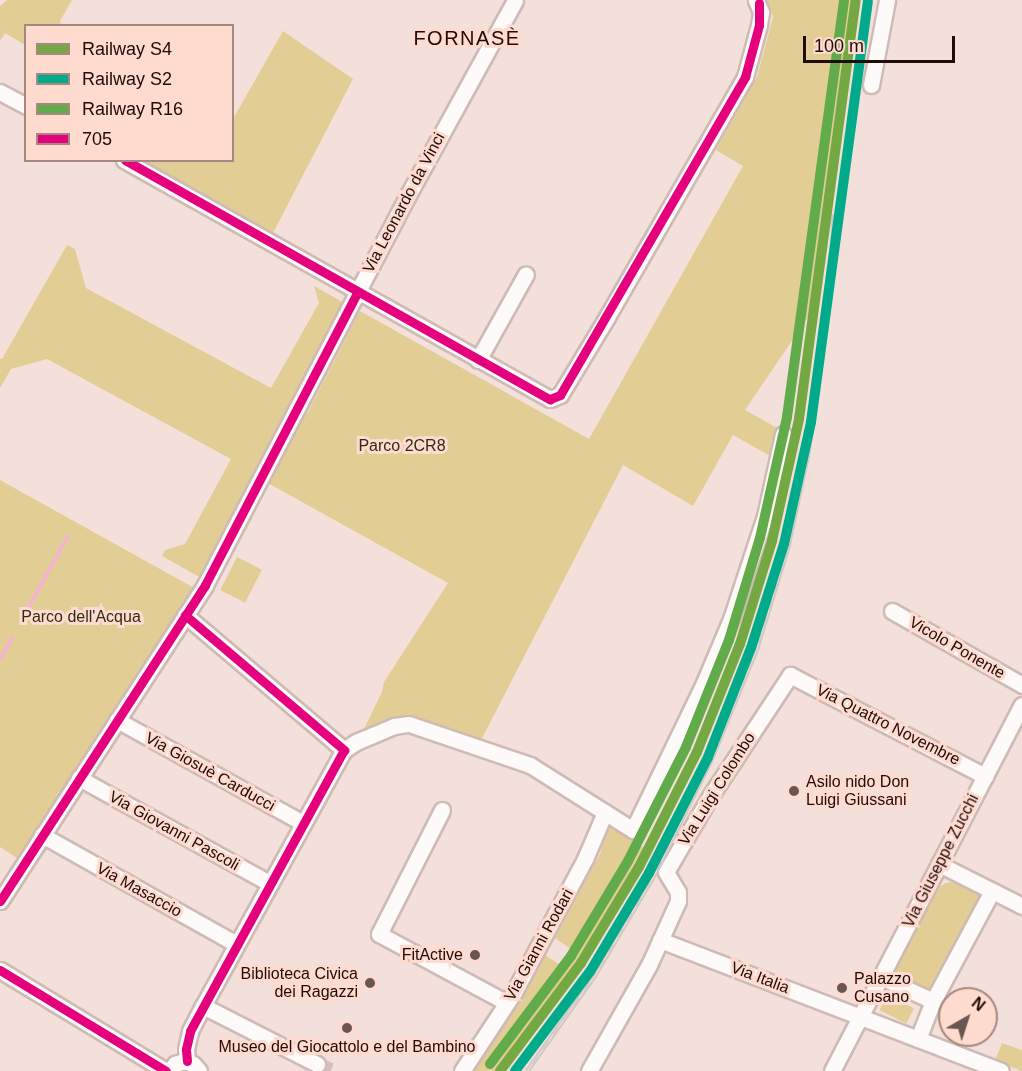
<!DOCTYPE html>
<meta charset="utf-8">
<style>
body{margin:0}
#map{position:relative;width:1022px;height:1071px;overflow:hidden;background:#f4e0da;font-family:Arial,sans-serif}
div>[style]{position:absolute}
.green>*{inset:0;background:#e2cd94;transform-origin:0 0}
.stream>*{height:3px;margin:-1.5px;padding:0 1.5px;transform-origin:1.5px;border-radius:1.5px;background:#f8aede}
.minor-tunnel>*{height:15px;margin-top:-7.5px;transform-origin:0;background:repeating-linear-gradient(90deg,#d4c0ba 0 15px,transparent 0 23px)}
.roads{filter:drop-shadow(2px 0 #cebbb5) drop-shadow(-2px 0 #cebbb5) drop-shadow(0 2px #cebbb5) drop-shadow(0 -2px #cebbb5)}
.minor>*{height:15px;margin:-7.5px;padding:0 7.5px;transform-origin:7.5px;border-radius:7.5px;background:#fdfaf9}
.rail>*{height:5px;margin-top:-2.5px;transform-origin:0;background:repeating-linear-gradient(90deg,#fedacf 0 9px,#cfc9c7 0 18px);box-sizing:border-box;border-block:2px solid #cfc9c7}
.bus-1>*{height:9px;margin:-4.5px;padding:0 4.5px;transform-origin:4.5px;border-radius:4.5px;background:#e5007d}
.rail-1>*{height:10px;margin:-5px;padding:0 5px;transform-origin:5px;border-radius:5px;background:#73a843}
.rail-2>*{height:10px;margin:-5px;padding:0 5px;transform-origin:5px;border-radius:5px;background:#00aa8a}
.rail-3>*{height:10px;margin:-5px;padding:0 5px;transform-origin:5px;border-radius:5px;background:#62ab4a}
.dots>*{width:16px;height:16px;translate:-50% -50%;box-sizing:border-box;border:3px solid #fedacf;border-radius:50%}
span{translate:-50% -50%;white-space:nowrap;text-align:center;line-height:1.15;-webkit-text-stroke:6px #fedacf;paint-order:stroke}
.street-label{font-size:16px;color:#1f0c06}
.park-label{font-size:16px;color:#302c16}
.poi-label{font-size:16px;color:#1f0c06}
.left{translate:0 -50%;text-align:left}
.right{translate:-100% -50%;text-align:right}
.quarter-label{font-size:20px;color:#1f0c06;letter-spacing:1.5px}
.legend{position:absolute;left:24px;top:24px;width:210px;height:138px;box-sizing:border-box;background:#fedacf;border:2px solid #a5887f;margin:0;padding:8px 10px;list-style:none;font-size:18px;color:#1f0c06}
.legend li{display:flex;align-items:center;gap:12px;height:30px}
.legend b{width:30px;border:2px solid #a5887f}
.north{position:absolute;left:938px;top:987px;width:60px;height:60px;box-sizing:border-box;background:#fedacf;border:2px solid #a5887f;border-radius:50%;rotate:39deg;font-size:16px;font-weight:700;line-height:24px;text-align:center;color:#1f0c06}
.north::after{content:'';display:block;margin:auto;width:21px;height:27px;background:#6a5650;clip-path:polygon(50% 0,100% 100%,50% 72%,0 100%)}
.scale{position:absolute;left:803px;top:36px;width:152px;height:27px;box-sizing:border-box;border:3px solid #1f0c06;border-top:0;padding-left:8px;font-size:18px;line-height:21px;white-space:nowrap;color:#1f0c06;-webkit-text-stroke:4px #fedacf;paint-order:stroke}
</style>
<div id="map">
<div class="green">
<div style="clip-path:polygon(7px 0,72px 0,60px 21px,61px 25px,26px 26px,25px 45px,5px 33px,0 41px,0 6px)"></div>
<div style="clip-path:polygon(766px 0,851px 0,808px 317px,745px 410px,779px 429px,772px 457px,733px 435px,693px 506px,623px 465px,480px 742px,418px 721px,363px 731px,382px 692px,384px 682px,448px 583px,266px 482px,302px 412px,307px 414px,360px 311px,589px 439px,743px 166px,716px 150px,757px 77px,773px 17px)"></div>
<div style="clip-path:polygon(283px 31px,353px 79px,273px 233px,142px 161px,232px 160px,233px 119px)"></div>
<div style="clip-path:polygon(67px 245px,75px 249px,86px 288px,271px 388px,319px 303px,314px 286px,346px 304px,201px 578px,162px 556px,165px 550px,185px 544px,231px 459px,47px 359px,11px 369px,0 388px,0 359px,2px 359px)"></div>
<div style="clip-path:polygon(0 480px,196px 589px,20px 860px,0 847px)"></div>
<div style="left:237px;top:557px;width:28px;height:37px;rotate:27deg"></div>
<div style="clip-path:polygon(616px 826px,636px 839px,644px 849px,610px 909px,558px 989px,495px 1071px,473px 1071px,519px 1004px,545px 955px,562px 966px,572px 950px,555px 938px,600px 854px,608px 828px)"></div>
<div style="clip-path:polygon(954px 882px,981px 891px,985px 898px,979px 911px,971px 913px,931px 994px,892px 976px,936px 889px,946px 883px)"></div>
<div style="left:887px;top:995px;width:30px;height:17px;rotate:26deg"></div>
<div style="clip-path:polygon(1002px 1043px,1022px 1050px,1022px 1071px,995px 1061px)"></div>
</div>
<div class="stream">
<div style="left:22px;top:618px;width:94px;rotate:-61.2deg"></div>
<div style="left:0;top:658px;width:24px;rotate:-60deg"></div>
</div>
<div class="minor-tunnel">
<div style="left:317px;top:1064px;width:17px;rotate:24deg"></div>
</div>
<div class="roads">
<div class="minor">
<div style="left:871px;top:85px;width:86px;rotate:-79.3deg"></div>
<div style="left:0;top:92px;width:30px;rotate:28deg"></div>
<div style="left:124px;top:160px;width:488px;rotate:29.3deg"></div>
<div style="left:550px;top:399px;width:11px;rotate:-22deg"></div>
<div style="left:560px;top:395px;width:91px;rotate:-58.9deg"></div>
<div style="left:607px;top:317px;width:277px;rotate:-60.1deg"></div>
<div style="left:745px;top:77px;width:54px;rotate:-74.9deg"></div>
<div style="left:759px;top:25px;width:13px;rotate:-81deg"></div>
<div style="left:761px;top:12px;width:13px;rotate:-113deg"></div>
<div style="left:478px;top:360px;width:98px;rotate:-60.8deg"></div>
<div style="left:892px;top:611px;width:150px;rotate:29.6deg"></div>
<div style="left:185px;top:615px;width:209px;rotate:40.3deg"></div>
<div style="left:117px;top:720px;width:213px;rotate:29deg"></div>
<div style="left:79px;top:778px;width:217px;rotate:28.9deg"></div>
<div style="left:442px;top:810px;width:139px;rotate:116.9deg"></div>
<div style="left:379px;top:934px;width:145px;rotate:28.3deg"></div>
<div style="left:42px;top:835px;width:223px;rotate:29.3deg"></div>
<div style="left:939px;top:864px;width:93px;rotate:26.8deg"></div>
<div style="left:0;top:901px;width:377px;rotate:-57deg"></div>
<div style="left:205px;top:585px;width:440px;rotate:-62.5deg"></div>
<div style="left:408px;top:195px;width:222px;rotate:-61.2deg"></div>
<div style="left:660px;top:940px;width:365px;rotate:21deg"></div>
<div style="left:0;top:970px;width:194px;rotate:31.3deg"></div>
<div style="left:881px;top:977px;width:57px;rotate:24.8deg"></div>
<div style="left:203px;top:1006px;width:128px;rotate:27deg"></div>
<div style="left:918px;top:1039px;width:41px;rotate:-68.5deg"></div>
<div style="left:933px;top:1001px;width:125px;rotate:-61.8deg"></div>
<div style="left:187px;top:1061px;width:12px;rotate:-95deg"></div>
<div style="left:186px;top:1049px;width:18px;rotate:-77deg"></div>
<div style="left:190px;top:1031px;width:28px;rotate:-63deg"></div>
<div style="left:203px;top:1006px;width:292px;rotate:-61.2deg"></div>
<div style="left:344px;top:750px;width:14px;rotate:-34deg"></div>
<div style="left:356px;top:742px;width:41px;rotate:-22.8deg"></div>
<div style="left:394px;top:726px;width:15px;rotate:-8deg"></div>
<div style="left:409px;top:724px;width:128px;rotate:18.7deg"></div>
<div style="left:530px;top:765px;width:122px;rotate:32.3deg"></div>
<div style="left:633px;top:830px;width:163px;rotate:-64.2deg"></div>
<div style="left:704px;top:683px;width:69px;rotate:-67.1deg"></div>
<div style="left:731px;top:619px;width:108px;rotate:-71.7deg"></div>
<div style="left:765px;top:516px;width:84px;rotate:-77.6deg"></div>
<div style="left:170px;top:1071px;width:9px;rotate:-54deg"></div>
<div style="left:175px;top:1064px;width:9px;rotate:-18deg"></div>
<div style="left:184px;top:1061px;width:9px;rotate:18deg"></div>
<div style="left:193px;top:1064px;width:9px;rotate:49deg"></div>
<div style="left:462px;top:1071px;width:95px;rotate:-56.6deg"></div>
<div style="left:514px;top:992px;width:151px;rotate:-61.9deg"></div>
<div style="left:585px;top:859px;width:51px;rotate:-66.9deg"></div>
<div style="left:589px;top:1071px;width:122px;rotate:-60.5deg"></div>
<div style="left:649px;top:965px;width:70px;rotate:-65.6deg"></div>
<div style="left:678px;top:901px;width:9px;rotate:-90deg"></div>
<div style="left:678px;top:892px;width:23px;rotate:-121deg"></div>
<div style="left:666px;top:872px;width:89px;rotate:-59.7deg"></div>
<div style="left:711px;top:795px;width:144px;rotate:-56.6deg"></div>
<div style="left:790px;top:675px;width:220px;rotate:27.4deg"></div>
<div style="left:832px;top:1071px;width:412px;rotate:-62.6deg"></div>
</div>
</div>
<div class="rail">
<div style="left:527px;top:1071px;width:118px;rotate:-54.7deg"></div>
<div style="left:595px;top:975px;width:114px;rotate:-59.4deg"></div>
<div style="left:653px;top:877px;width:131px;rotate:-63.6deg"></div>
<div style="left:711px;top:760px;width:118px;rotate:-67.6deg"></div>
<div style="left:756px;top:651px;width:109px;rotate:-72.9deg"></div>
<div style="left:788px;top:547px;width:95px;rotate:-77.9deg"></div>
<div style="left:808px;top:454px;width:157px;rotate:-81.9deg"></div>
<div style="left:830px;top:299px;width:85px;rotate:-87.3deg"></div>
</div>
<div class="bus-1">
<div style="left:125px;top:160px;width:488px;rotate:29.4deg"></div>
<div style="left:550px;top:399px;width:11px;rotate:-22deg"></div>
<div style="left:560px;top:395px;width:368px;rotate:-59.8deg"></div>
<div style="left:745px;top:77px;width:54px;rotate:-74.9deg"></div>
<div style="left:759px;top:25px;width:22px;rotate:-90deg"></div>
<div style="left:185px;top:615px;width:209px;rotate:40.3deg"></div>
<div style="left:0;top:901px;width:377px;rotate:-57deg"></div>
<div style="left:205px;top:585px;width:331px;rotate:-62.5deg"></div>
<div style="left:0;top:970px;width:194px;rotate:31.3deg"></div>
<div style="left:187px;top:1061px;width:12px;rotate:-95deg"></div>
<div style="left:186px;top:1049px;width:18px;rotate:-77deg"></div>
<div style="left:190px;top:1031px;width:320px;rotate:-61.3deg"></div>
</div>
<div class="rail-1">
<div style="left:500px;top:1071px;width:135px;rotate:-53.1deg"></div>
<div style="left:581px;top:963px;width:112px;rotate:-58.9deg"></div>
<div style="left:639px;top:867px;width:129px;rotate:-63.2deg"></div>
<div style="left:697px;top:752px;width:116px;rotate:-68.3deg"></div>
<div style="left:740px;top:644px;width:108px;rotate:-72.7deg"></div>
<div style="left:772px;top:541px;width:125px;rotate:-77.5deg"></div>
<div style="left:799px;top:419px;width:423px;rotate:-82.3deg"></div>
</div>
<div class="rail-2">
<div style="left:515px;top:1071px;width:126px;rotate:-53deg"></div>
<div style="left:591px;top:970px;width:113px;rotate:-59.1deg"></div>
<div style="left:649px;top:873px;width:130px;rotate:-63deg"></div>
<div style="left:708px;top:757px;width:117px;rotate:-68.5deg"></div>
<div style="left:751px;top:648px;width:109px;rotate:-72.4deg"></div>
<div style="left:784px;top:544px;width:125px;rotate:-77.5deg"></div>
<div style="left:811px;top:422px;width:424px;rotate:-82.3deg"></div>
</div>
<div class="rail-3">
<div style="left:490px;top:1064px;width:135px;rotate:-53.1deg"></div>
<div style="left:571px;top:956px;width:111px;rotate:-59deg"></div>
<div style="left:628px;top:861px;width:128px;rotate:-63deg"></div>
<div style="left:686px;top:747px;width:115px;rotate:-68.1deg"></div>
<div style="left:729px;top:640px;width:107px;rotate:-73.1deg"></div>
<div style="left:760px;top:538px;width:124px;rotate:-77.4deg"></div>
<div style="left:787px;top:417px;width:421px;rotate:-82.2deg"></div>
</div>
<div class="dots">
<div style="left:794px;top:791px;background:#6a5650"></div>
<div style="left:475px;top:955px;background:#6a5650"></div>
<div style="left:370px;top:983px;background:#6a5650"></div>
<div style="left:842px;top:988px;background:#6a5650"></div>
<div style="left:347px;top:1028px;background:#6a5650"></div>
</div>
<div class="street-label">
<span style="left:404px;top:203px;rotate:-62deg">Via Leonardo da Vinci</span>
<span style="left:957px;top:648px;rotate:30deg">Vicolo Ponente</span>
<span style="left:888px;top:725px;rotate:27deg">Via Quattro Novembre</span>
<span style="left:210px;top:772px;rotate:29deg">Via Giosuè Carducci</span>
<span style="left:717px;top:789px;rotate:-58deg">Via Luigi Colombo</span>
<span style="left:174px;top:831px;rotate:29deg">Via Giovanni Pascoli</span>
<span style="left:941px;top:861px;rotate:-63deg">Via Giuseppe Zucchi</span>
<span style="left:139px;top:890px;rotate:29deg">Via Masaccio</span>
<span style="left:539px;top:945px;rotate:-61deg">Via Gianni Rodari</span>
<span style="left:760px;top:978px;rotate:21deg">Via Italia</span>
</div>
<div class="park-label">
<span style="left:402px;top:446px">Parco 2CR8</span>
<span style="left:81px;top:617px">Parco dell'Acqua</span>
</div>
<div class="poi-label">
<span class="left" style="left:806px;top:791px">Asilo nido Don<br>Luigi Giussani</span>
<span class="right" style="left:463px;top:955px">FitActive</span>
<span class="right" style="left:358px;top:983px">Biblioteca Civica<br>dei Ragazzi</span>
<span class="left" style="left:854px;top:988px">Palazzo<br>Cusano</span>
<span style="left:347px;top:1047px">Museo del Giocattolo e del Bambino</span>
</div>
<div class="quarter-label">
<span style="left:467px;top:38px">FORNASÈ</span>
</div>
<ul class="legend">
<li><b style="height:8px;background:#73a843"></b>Railway S4</li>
<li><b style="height:8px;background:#00aa8a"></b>Railway S2</li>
<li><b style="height:8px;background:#62ab4a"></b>Railway R16</li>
<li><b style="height:8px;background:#e5007d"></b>705</li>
</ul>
<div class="north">N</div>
<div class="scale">100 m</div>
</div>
